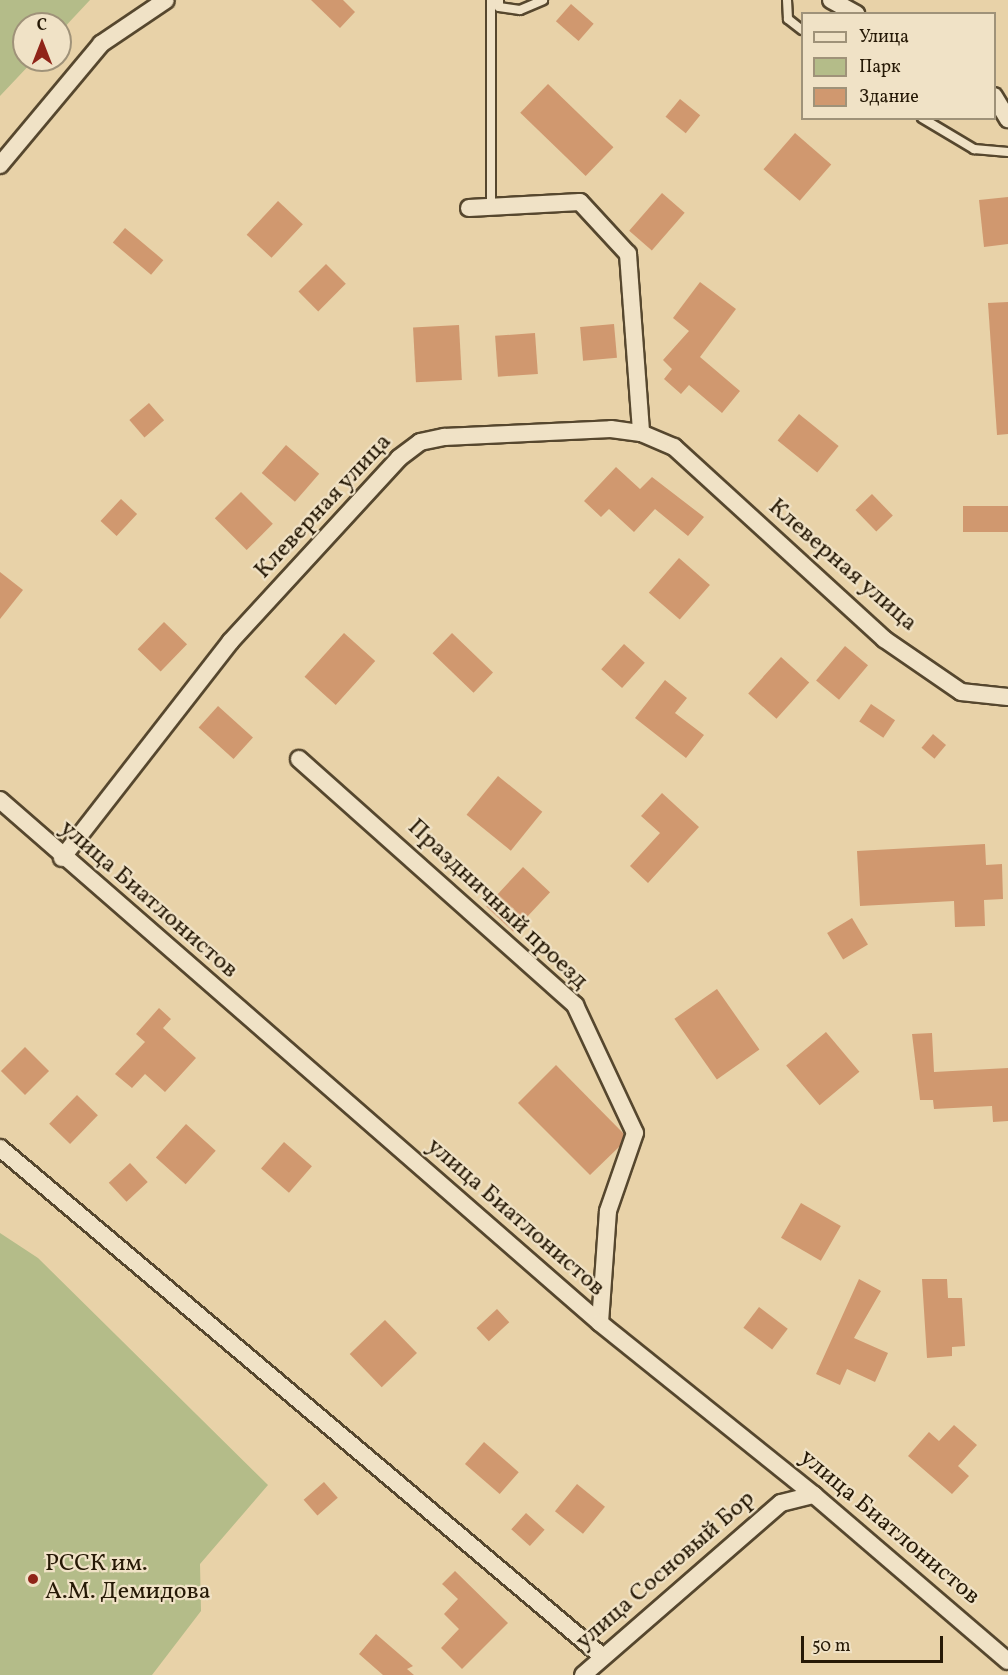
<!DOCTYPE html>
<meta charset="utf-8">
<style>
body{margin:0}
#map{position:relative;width:1008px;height:1675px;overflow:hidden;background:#e8d2a8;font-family:Vollkorn,serif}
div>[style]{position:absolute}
.green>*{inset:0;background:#b4bc89}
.building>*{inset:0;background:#d0986f;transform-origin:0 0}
.roads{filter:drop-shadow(2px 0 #56472e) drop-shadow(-2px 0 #56472e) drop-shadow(0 2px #56472e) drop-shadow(0 -2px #56472e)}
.service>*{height:8px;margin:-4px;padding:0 4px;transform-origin:4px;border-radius:4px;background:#f0e2c6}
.minor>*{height:16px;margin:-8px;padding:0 8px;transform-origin:8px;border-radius:8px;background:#f0e2c6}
.dots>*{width:16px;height:16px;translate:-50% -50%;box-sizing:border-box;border:3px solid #f0e2c6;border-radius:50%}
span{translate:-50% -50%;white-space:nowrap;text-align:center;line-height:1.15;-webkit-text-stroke:4.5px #f0e2c6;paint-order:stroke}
.street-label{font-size:24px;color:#261906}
.poi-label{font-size:24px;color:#261906}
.left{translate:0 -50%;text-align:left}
.legend{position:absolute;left:801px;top:12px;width:195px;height:108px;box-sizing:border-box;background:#f0e2c6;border:2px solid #9f9279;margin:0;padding:8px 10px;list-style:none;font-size:18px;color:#261906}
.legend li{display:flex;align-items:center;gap:12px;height:30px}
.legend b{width:30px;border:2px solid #9f9279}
.north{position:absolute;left:12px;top:12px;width:60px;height:60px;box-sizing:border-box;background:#f0e2c6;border:2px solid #9f9279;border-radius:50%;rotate:0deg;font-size:16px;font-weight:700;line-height:24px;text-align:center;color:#261906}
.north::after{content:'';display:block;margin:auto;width:21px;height:27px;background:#8f2418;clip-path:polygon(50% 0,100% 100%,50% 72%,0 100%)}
.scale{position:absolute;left:801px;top:1636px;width:142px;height:27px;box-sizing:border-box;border:3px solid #261906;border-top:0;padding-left:8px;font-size:18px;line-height:21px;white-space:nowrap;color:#261906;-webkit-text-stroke:4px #f0e2c6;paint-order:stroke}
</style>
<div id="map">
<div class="green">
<div style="clip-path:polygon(0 0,90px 0,60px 32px,60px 24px,24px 24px,24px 60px,34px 60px,0 96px)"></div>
<div style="clip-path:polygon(0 1233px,38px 1258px,268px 1485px,200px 1564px,201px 1611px,152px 1675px,0 1675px)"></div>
</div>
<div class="building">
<div style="clip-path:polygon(311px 0,343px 0,355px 12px,340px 28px)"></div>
<div style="left:571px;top:4px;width:30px;height:23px;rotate:41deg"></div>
<div style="left:548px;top:84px;width:91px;height:40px;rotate:44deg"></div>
<div style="left:680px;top:99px;width:26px;height:23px;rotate:39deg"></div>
<div style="left:795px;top:133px;width:48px;height:48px;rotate:41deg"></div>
<div style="left:662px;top:193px;width:30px;height:50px;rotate:41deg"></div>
<div style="clip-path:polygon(1008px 197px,1008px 244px,984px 247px,979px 200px)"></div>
<div style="left:278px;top:201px;width:34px;height:46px;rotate:43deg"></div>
<div style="left:125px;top:228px;width:50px;height:19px;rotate:40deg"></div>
<div style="left:326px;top:264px;width:28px;height:39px;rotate:45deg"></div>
<div style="clip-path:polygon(700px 282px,736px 309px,700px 357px,740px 391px,722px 413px,689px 385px,681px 394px,664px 379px,672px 369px,663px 360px,689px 331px,673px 318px)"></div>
<div style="clip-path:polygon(1008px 302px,1008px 434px,997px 435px,988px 303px)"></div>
<div style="left:614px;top:324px;width:34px;height:34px;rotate:85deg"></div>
<div style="left:459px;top:325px;width:55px;height:46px;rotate:87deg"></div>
<div style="left:535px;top:333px;width:41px;height:40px;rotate:86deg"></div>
<div style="left:149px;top:403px;width:23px;height:26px;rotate:49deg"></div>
<div style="left:799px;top:414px;width:51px;height:34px;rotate:39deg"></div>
<div style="left:286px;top:445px;width:44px;height:37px;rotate:41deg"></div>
<div style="clip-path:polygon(616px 467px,640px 489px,652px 477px,704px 517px,688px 536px,655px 509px,634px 532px,609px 509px,601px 517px,584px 501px)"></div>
<div style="left:241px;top:492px;width:45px;height:37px;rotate:45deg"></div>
<div style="left:872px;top:494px;width:30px;height:23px;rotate:46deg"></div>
<div style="left:121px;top:499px;width:22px;height:30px;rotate:43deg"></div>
<div style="left:1008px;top:506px;width:26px;height:45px;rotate:90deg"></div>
<div style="left:679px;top:558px;width:41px;height:46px;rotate:41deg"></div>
<div style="clip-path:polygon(0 572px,23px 590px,0 619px)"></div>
<div style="left:164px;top:622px;width:32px;height:38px;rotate:44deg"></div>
<div style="left:344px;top:633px;width:42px;height:59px;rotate:42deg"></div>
<div style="left:452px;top:633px;width:57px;height:28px;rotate:44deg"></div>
<div style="left:624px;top:644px;width:28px;height:34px;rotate:42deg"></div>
<div style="left:845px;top:646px;width:30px;height:45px;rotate:40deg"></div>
<div style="left:781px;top:657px;width:38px;height:49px;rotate:42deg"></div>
<div style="clip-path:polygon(665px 680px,687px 698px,675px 713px,704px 735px,686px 758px,635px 718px)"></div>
<div style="left:871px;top:704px;width:29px;height:21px;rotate:34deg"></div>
<div style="left:218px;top:706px;width:47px;height:29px;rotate:42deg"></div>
<div style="left:933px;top:734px;width:17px;height:18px;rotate:40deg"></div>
<div style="left:498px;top:776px;width:57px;height:50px;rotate:39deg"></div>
<div style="clip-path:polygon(662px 793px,699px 827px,648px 883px,630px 866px,660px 833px,641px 816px)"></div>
<div style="clip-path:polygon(985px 844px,986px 865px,1002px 864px,1003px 899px,984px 900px,985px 926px,955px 927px,954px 901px,860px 906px,857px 851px)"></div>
<div style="left:523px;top:867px;width:37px;height:54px;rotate:43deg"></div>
<div style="left:852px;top:918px;width:31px;height:29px;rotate:59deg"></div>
<div style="left:717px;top:989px;width:74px;height:52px;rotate:55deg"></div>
<div style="clip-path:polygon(159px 1008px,171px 1019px,163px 1028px,196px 1058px,165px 1092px,145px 1074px,132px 1088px,115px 1074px,145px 1042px,136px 1034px)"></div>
<div style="left:826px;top:1032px;width:52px;height:52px;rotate:50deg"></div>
<div style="clip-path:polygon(932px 1033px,934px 1072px,1008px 1068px,1008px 1121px,993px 1122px,992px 1106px,934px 1109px,933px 1100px,920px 1100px,912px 1034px)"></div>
<div style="left:25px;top:1047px;width:34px;height:34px;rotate:45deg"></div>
<div style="clip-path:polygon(556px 1065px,624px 1134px,620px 1146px,590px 1175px,518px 1103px)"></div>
<div style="left:77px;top:1095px;width:29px;height:40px;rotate:44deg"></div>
<div style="left:186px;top:1124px;width:40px;height:45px;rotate:42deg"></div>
<div style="left:284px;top:1142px;width:37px;height:35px;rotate:41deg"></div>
<div style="left:130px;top:1163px;width:26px;height:29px;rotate:47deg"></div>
<div style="left:801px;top:1203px;width:46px;height:40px;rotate:30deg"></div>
<div style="clip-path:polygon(859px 1279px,881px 1291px,854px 1338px,888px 1353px,875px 1382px,847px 1369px,840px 1385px,816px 1374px)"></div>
<div style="clip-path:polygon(922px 1279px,947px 1279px,948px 1298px,962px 1298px,965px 1346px,952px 1347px,952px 1356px,927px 1358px)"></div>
<div style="left:759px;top:1307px;width:36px;height:26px;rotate:37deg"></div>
<div style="left:497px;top:1309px;width:18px;height:28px;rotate:47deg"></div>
<div style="left:385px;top:1320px;width:46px;height:49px;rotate:46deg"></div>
<div style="clip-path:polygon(954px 1425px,977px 1445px,958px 1466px,969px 1476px,952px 1494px,908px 1456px,929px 1432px,939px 1441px)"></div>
<div style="left:484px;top:1442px;width:46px;height:29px;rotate:41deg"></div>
<div style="left:324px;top:1482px;width:21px;height:27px;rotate:49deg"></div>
<div style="left:577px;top:1484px;width:36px;height:35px;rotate:39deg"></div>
<div style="left:526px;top:1513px;width:25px;height:22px;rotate:42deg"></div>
<div style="clip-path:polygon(455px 1571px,508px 1623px,462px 1669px,441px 1648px,459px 1629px,444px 1614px,458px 1599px,442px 1584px)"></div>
<div style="clip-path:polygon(376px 1634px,413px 1666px,407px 1669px,414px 1675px,383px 1675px,359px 1654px)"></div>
</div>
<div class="roads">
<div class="service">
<div style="left:491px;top:0;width:207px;rotate:90deg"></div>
<div style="left:499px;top:0;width:7px;rotate:90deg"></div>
<div style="left:499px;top:7px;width:21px;rotate:8deg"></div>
<div style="left:520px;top:10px;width:25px;rotate:-23deg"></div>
<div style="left:787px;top:0;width:19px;rotate:87deg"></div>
<div style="left:788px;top:19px;width:18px;rotate:38deg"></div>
<div style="left:922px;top:118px;width:61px;rotate:30.8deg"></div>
<div style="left:974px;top:149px;width:34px;rotate:5deg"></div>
</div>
<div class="minor">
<div style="left:831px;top:0;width:29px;rotate:29deg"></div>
<div style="left:994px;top:96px;width:27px;rotate:59deg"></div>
<div style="left:0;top:165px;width:158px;rotate:-50.1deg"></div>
<div style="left:101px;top:44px;width:78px;rotate:-34.1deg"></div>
<div style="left:469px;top:208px;width:111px;rotate:-3.1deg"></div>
<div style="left:580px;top:202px;width:71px;rotate:47.3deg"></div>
<div style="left:628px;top:254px;width:179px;rotate:85.8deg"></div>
<div style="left:299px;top:759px;width:370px;rotate:41.7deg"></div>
<div style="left:575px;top:1005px;width:141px;rotate:64.9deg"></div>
<div style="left:635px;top:1133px;width:83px;rotate:109.1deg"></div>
<div style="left:608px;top:1211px;width:112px;rotate:94.1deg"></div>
<div style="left:0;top:800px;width:796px;rotate:41.08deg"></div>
<div style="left:600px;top:1323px;width:275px;rotate:38.8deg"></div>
<div style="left:814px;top:1495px;width:255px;rotate:40.6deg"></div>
<div style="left:62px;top:858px;width:274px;rotate:-52.1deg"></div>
<div style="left:230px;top:642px;width:250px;rotate:-47.4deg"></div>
<div style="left:399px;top:458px;width:26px;rotate:-37deg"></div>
<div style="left:420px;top:442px;width:25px;rotate:-12deg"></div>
<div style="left:444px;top:437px;width:167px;rotate:-2.7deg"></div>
<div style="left:611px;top:429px;width:30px;rotate:8deg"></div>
<div style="left:641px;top:433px;width:36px;rotate:23deg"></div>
<div style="left:674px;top:447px;width:285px;rotate:42.4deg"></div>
<div style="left:884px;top:639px;width:93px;rotate:34.5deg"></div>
<div style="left:961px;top:692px;width:47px;rotate:6.1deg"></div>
<div style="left:0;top:1148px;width:789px;rotate:40.17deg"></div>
<div style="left:583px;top:1675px;width:262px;rotate:-41deg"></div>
<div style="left:781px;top:1503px;width:34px;rotate:-14deg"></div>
</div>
</div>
<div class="dots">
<div style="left:33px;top:1579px;background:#8f2418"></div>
</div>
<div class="street-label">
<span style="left:324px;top:507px;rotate:-47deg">Клеверная улица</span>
<span style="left:842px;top:566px;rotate:41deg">Клеверная улица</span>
<span style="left:148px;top:900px;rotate:41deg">улица Биатлонистов</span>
<span style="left:497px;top:905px;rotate:43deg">Праздничный проезд</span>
<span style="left:515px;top:1218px;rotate:41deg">улица Биатлонистов</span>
<span style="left:889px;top:1528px;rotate:40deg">улица Биатлонистов</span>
<span style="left:666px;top:1571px;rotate:-41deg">улица Сосновый Бор</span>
</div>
<div class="poi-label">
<span class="left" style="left:45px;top:1579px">РССК им.<br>А.М. Демидова</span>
</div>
<ul class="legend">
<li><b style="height:8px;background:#f0e2c6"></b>Улица</li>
<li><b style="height:16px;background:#b4bc89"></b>Парк</li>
<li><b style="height:16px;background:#d0986f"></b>Здание</li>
</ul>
<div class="north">С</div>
<div class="scale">50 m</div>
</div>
